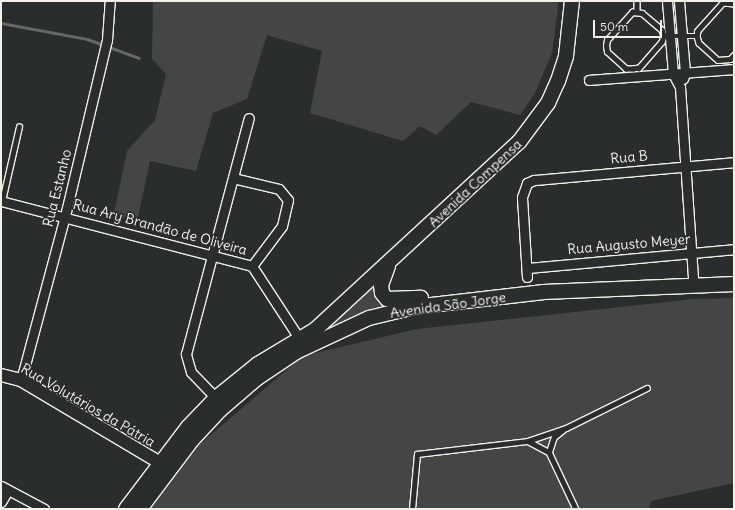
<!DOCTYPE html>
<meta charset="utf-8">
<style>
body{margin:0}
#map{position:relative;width:735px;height:510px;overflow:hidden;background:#2a2d2e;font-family:Delius,sans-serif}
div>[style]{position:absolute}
.green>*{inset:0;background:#444645}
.stream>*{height:3px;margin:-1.5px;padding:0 1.5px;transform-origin:1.5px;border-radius:1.5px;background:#676866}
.roads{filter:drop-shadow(1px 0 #f4f1e8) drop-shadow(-1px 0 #f4f1e8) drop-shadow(0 1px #f4f1e8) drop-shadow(0 -1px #f4f1e8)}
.lane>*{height:4.5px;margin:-2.25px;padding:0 2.25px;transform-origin:2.25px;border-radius:2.25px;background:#2a2d2e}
.street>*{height:9px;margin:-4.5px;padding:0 4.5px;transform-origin:4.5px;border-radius:4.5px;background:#2a2d2e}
.secondary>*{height:12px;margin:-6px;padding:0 6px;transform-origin:6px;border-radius:6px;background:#2a2d2e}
.primary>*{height:14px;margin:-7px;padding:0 7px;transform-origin:7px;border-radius:7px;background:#2a2d2e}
span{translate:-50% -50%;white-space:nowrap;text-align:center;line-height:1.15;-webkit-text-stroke:3.5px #2a2d2e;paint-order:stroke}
.street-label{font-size:14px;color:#f4f1e8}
.frame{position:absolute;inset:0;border:2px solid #f4f1e8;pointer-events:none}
.scale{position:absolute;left:593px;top:20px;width:69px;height:18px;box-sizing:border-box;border:2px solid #f4f1e8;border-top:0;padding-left:5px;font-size:12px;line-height:14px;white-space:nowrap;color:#f4f1e8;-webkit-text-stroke:3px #2a2d2e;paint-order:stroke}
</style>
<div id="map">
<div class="green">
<div style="clip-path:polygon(153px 1px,558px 1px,558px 8px,552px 53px,535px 93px,520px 115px,471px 102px,436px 135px,420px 126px,403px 141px,310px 113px,322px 51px,267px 35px,247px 99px,213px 113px,196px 171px,150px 161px,137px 222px,114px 213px,127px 151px,155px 120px,166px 74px,152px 59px)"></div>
<div style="clip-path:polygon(379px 278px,378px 292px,420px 302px,324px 327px)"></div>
<div style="clip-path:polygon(734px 298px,734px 483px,651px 501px,649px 509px,151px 509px,200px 444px,303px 356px,417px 329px,694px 299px)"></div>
</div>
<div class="stream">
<div style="left:1px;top:23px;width:87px;rotate:10.5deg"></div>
<div style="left:87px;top:39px;width:55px;rotate:20.1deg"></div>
</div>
<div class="roads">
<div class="lane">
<div style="left:637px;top:1px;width:10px;rotate:90deg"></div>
<div style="left:734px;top:4px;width:11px;rotate:-175deg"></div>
<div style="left:723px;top:3px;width:38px;rotate:132deg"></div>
<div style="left:698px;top:31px;width:5px;rotate:101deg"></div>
<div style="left:697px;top:36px;width:7px;rotate:74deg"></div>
<div style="left:699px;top:43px;width:25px;rotate:42deg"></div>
<div style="left:718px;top:60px;width:12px;rotate:-5deg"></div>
<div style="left:730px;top:59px;width:6px;rotate:-45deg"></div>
<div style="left:632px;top:12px;width:10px;rotate:6deg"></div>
<div style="left:642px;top:13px;width:26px;rotate:40deg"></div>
<div style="left:662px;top:30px;width:6px;rotate:72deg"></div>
<div style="left:664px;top:36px;width:6px;rotate:108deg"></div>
<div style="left:662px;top:42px;width:35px;rotate:131deg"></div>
<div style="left:639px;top:68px;width:6px;rotate:171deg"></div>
<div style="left:633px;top:69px;width:7px;rotate:180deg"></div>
<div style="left:626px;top:69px;width:25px;rotate:-138deg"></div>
<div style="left:607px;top:52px;width:6px;rotate:-99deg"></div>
<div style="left:606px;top:46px;width:6px;rotate:-81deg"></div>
<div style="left:607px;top:40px;width:38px;rotate:-48deg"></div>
<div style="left:668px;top:36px;width:29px"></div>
<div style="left:2px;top:201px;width:76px;rotate:-77.1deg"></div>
<div style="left:528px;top:441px;width:40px;rotate:-18.9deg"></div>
<div style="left:566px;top:428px;width:90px;rotate:-26.3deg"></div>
<div style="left:549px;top:452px;width:16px;rotate:-72deg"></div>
<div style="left:554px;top:437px;width:11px;rotate:-38deg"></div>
<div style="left:412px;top:509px;width:55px;rotate:-84.8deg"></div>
<div style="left:417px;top:454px;width:112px;rotate:-6.7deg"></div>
<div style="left:528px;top:441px;width:24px;rotate:28deg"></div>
<div style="left:549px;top:452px;width:63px;rotate:64.7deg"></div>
</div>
<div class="street">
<div style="left:667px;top:1px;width:73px;rotate:85.3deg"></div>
<div style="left:673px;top:74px;width:15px;rotate:62deg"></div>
<div style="left:680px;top:87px;width:193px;rotate:86.1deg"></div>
<div style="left:679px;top:1px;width:72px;rotate:85.2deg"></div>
<div style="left:685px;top:73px;width:6px;rotate:108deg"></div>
<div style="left:589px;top:80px;width:145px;rotate:-4.3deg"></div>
<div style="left:233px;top:178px;width:47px;rotate:13.4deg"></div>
<div style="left:279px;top:189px;width:14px;rotate:51deg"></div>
<div style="left:288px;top:200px;width:27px;rotate:103deg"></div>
<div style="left:282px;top:226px;width:50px;rotate:126.9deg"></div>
<div style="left:1px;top:201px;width:259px;rotate:14.5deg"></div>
<div style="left:252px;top:266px;width:86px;rotate:56.9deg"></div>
<div style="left:527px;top:268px;width:208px;rotate:-5.2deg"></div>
<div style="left:527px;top:277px;width:80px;rotate:-93.6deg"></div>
<div style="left:522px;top:197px;width:15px;rotate:-70deg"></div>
<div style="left:527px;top:183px;width:8px;rotate:-23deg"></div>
<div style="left:534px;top:180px;width:201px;rotate:-5.1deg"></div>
<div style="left:21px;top:380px;width:170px;rotate:-75deg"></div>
<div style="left:65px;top:216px;width:181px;rotate:-76.6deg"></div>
<div style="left:107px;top:40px;width:39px;rotate:-86deg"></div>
<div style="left:216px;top:398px;width:36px;rotate:-134deg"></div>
<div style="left:191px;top:372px;width:19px;rotate:-106deg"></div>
<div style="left:186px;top:354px;width:244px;rotate:-75.1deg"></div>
<div style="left:1px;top:486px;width:49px;rotate:28.1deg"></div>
<div style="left:1px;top:502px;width:14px;rotate:-60deg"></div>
</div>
<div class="secondary">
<div style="left:1px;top:375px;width:21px;rotate:14deg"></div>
<div style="left:21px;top:380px;width:162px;rotate:30.8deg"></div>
</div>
<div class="primary">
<div style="left:388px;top:266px;width:20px;rotate:110deg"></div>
<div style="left:381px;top:285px;width:8px;rotate:83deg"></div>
<div style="left:382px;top:293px;width:8px;rotate:50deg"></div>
<div style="left:387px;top:299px;width:34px;rotate:-2deg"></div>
<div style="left:126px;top:509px;width:103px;rotate:-52.9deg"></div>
<div style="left:188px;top:427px;width:40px;rotate:-46deg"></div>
<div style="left:216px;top:398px;width:54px;rotate:-39deg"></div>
<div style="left:258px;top:364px;width:68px;rotate:-31.1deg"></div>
<div style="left:316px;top:329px;width:276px;rotate:-42.7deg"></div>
<div style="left:519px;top:142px;width:49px;rotate:-53.4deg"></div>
<div style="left:548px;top:103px;width:24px;rotate:-66deg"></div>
<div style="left:558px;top:81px;width:26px;rotate:-72deg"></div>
<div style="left:566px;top:56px;width:55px;rotate:-83.8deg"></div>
<div style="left:140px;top:509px;width:86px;rotate:-53deg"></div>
<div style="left:192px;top:440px;width:41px;rotate:-47deg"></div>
<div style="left:220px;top:410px;width:48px;rotate:-40.7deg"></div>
<div style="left:256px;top:379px;width:48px;rotate:-34deg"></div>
<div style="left:296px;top:352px;width:81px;rotate:-25deg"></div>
<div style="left:369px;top:318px;width:46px;rotate:-13.7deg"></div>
<div style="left:414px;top:307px;width:131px;rotate:-6.6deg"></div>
<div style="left:544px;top:292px;width:190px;rotate:-2.4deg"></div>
</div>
</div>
<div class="street-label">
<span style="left:629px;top:157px;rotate:-5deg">Rua B</span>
<span style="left:475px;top:183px;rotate:-43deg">Avenida Compensa</span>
<span style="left:57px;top:188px;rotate:-76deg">Rua Estanho</span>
<span style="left:160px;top:227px;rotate:15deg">Rua Ary Brandão de Oliveira</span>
<span style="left:629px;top:244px;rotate:-5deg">Rua Augusto Meyer</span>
<span style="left:448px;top:305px;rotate:-8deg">Avenida São Jorge</span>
<span style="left:88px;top:405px;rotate:30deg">Rua Volutários da Pátria</span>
</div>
<div class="frame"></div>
<div class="scale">50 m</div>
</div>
